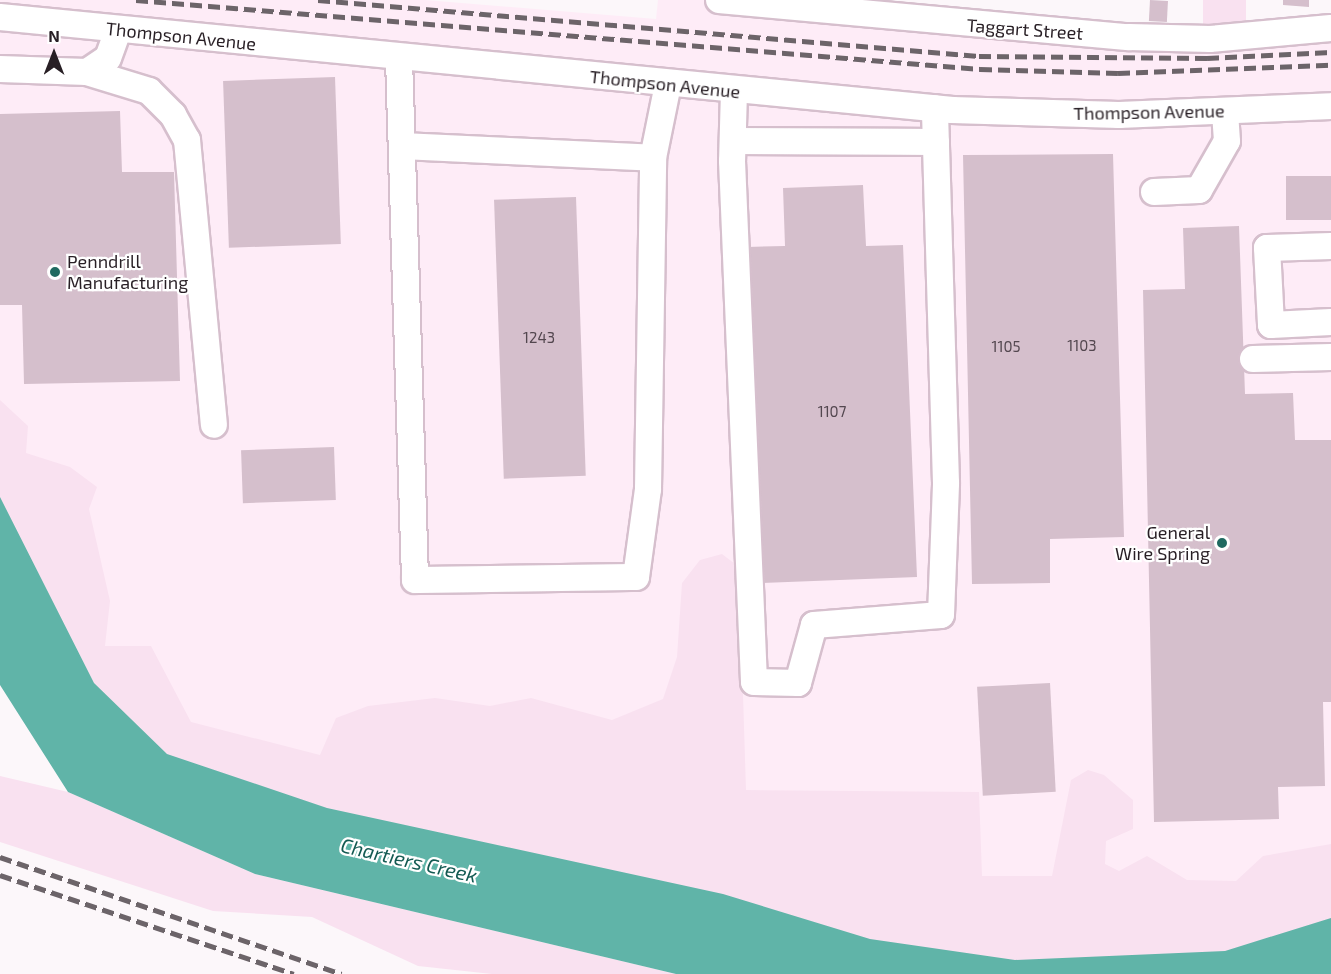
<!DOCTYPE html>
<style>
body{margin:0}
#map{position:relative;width:1331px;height:974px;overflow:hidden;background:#fcf7fa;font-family:"Exo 2",sans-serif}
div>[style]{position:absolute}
.built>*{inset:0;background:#feecf7}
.green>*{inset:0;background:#f9e1f0;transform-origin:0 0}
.water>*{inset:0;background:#60b4a8}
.building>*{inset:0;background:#d5bfcc;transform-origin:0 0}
.roads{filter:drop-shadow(2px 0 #d6bfcd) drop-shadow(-2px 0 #d6bfcd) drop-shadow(0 2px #d6bfcd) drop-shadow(0 -2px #d6bfcd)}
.minor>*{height:26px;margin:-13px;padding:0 13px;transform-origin:13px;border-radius:13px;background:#fff}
.rail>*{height:4.5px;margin-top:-2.25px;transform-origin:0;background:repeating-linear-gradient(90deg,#6c6469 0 12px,transparent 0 18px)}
.dots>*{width:16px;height:16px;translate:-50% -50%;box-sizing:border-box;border:3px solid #fff;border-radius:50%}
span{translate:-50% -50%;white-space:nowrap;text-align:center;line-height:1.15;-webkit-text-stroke:4.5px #fff;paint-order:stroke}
.number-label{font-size:15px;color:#53474f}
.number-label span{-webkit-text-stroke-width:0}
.street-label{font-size:18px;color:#281f25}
.poi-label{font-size:18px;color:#281f25}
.left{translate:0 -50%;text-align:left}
.right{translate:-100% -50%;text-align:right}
.water-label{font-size:20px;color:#135a52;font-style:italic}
.north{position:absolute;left:24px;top:24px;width:60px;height:60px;-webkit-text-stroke:4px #fff;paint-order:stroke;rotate:0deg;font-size:16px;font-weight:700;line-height:24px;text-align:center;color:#281f25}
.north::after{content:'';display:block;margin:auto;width:21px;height:27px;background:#281f25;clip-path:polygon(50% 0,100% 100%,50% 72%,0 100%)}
</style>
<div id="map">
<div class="built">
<div style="clip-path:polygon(0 0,425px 0,656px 19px,658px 0,719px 0,981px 26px,1331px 28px,1331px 950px,137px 779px,0 585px)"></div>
</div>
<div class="green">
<div style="left:1203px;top:0;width:43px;height:28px"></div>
<div style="clip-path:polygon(0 400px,28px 426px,26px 453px,70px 467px,97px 487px,89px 509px,110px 601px,105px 646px,151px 646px,191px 722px,320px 755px,336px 718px,368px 706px,435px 698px,490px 706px,531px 698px,612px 720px,663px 699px,677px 657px,682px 583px,700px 560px,722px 554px,739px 567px,746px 790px,979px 792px,982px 876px,1052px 876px,1071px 780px,1088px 770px,1104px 775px,1133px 800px,1133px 829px,1106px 841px,1105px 864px,1119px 871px,1147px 856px,1187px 880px,1236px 881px,1263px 856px,1331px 844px,1331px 923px,1232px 954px,1081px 974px,861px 948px,318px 811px,165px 760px,88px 686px,0 526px)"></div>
<div style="clip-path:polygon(0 776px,68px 792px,255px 874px,676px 974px,492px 974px,418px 966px,312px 917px,213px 911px,0 842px)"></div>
</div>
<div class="water">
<div style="clip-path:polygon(0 497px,94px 683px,167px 754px,327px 808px,723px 894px,870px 939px,1015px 960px,1225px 951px,1331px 918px,1331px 974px,676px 974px,255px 874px,68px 792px,0 685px)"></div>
</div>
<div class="building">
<div style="left:1150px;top:0;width:18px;height:21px;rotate:3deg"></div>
<div style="clip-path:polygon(1283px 0,1309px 0,1309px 7px,1283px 5px)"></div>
<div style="left:335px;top:77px;width:167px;height:112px;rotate:88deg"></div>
<div style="clip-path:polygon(120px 111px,122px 172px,174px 172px,180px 381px,24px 384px,22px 305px,0 305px,0 114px)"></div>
<div style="clip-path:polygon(1113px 154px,1124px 537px,1050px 539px,1050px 583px,972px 584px,963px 155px)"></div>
<div style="left:1331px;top:176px;width:44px;height:45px;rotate:90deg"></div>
<div style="clip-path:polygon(863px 185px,866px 246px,903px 245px,917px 577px,761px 583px,747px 247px,785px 246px,783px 188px)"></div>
<div style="left:576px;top:197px;width:279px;height:82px;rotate:88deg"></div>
<div style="clip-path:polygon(1239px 226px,1245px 394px,1293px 393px,1295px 440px,1331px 440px,1331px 702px,1323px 702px,1325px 786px,1278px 787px,1279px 819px,1154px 822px,1143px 290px,1185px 289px,1183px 228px)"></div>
<div style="left:334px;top:447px;width:53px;height:93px;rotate:88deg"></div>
<div style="left:1050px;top:683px;width:109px;height:73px;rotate:87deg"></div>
</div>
<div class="roads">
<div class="minor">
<div style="left:719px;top:0;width:412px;rotate:5.2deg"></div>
<div style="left:1129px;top:37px;width:81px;rotate:1.4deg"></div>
<div style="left:1210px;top:39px;width:121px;rotate:-5.2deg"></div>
<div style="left:0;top:17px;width:957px;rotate:5.58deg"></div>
<div style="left:952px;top:110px;width:167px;rotate:1.7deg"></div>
<div style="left:1119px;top:115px;width:212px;rotate:-2.4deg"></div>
<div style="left:399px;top:58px;width:522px;rotate:88.24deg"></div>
<div style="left:415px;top:580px;width:221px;rotate:-0.8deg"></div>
<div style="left:636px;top:577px;width:89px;rotate:-82.2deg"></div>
<div style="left:648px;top:489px;width:331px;rotate:-89.1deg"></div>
<div style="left:653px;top:158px;width:76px;rotate:-78.5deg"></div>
<div style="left:0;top:69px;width:87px;rotate:2deg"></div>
<div style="left:87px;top:72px;width:25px;rotate:-34deg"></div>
<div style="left:108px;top:58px;width:30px;rotate:-70deg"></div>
<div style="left:87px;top:72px;width:65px;rotate:17deg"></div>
<div style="left:149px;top:91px;width:34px;rotate:45deg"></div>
<div style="left:173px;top:115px;width:29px;rotate:61deg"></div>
<div style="left:187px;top:140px;width:286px;rotate:84.6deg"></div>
<div style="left:734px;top:91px;width:70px;rotate:91.6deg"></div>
<div style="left:732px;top:161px;width:521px;rotate:87.58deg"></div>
<div style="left:754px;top:682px;width:44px;rotate:1.3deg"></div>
<div style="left:798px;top:683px;width:60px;rotate:-74.6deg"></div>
<div style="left:814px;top:625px;width:127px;rotate:-4.5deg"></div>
<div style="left:941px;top:615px;width:132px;rotate:-87.8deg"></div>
<div style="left:946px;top:483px;width:375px;rotate:-91.7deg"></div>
<div style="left:733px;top:141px;width:203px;rotate:0.3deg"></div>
<div style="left:402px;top:146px;width:251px;rotate:2.7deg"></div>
<div style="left:1154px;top:192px;width:45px;rotate:-2.5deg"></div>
<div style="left:1199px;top:190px;width:56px;rotate:-60.3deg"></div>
<div style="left:1227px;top:141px;width:30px;rotate:-94deg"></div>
<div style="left:1331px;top:246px;width:64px;rotate:178.2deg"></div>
<div style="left:1267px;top:248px;width:77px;rotate:87deg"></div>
<div style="left:1271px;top:325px;width:60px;rotate:-2.9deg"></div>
<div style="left:1253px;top:359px;width:78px;rotate:-1.5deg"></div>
</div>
</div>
<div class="rail">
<div style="left:136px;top:0;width:847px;rotate:4.67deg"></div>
<div style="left:980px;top:69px;width:138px;rotate:1.7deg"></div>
<div style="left:1118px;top:73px;width:213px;rotate:-2.2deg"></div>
<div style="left:318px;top:0;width:663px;rotate:4.84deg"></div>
<div style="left:979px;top:56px;width:228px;rotate:0.5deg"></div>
<div style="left:1207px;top:58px;width:124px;rotate:-2.8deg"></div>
<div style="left:0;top:857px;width:361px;rotate:18.9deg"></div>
<div style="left:0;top:875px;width:310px;rotate:18.6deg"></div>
</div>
<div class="dots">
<div style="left:55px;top:272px;background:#206960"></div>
<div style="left:1222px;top:543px;background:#206960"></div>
</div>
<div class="number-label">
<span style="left:539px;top:338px">1243</span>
<span style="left:1082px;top:346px">1103</span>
<span style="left:1006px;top:347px">1105</span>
<span style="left:832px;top:412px">1107</span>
</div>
<div class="street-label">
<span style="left:1025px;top:29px;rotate:4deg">Taggart Street</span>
<span style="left:181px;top:36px;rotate:6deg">Thompson Avenue</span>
<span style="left:665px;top:84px;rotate:6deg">Thompson Avenue</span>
<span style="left:1149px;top:112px;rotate:-1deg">Thompson Avenue</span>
</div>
<div class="poi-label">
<span class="left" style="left:67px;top:272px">Penndrill<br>Manufacturing</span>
<span class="right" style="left:1210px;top:543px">General<br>Wire Spring</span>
</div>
<div class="water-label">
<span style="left:409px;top:860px;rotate:13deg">Chartiers Creek</span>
</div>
<div class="north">N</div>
</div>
